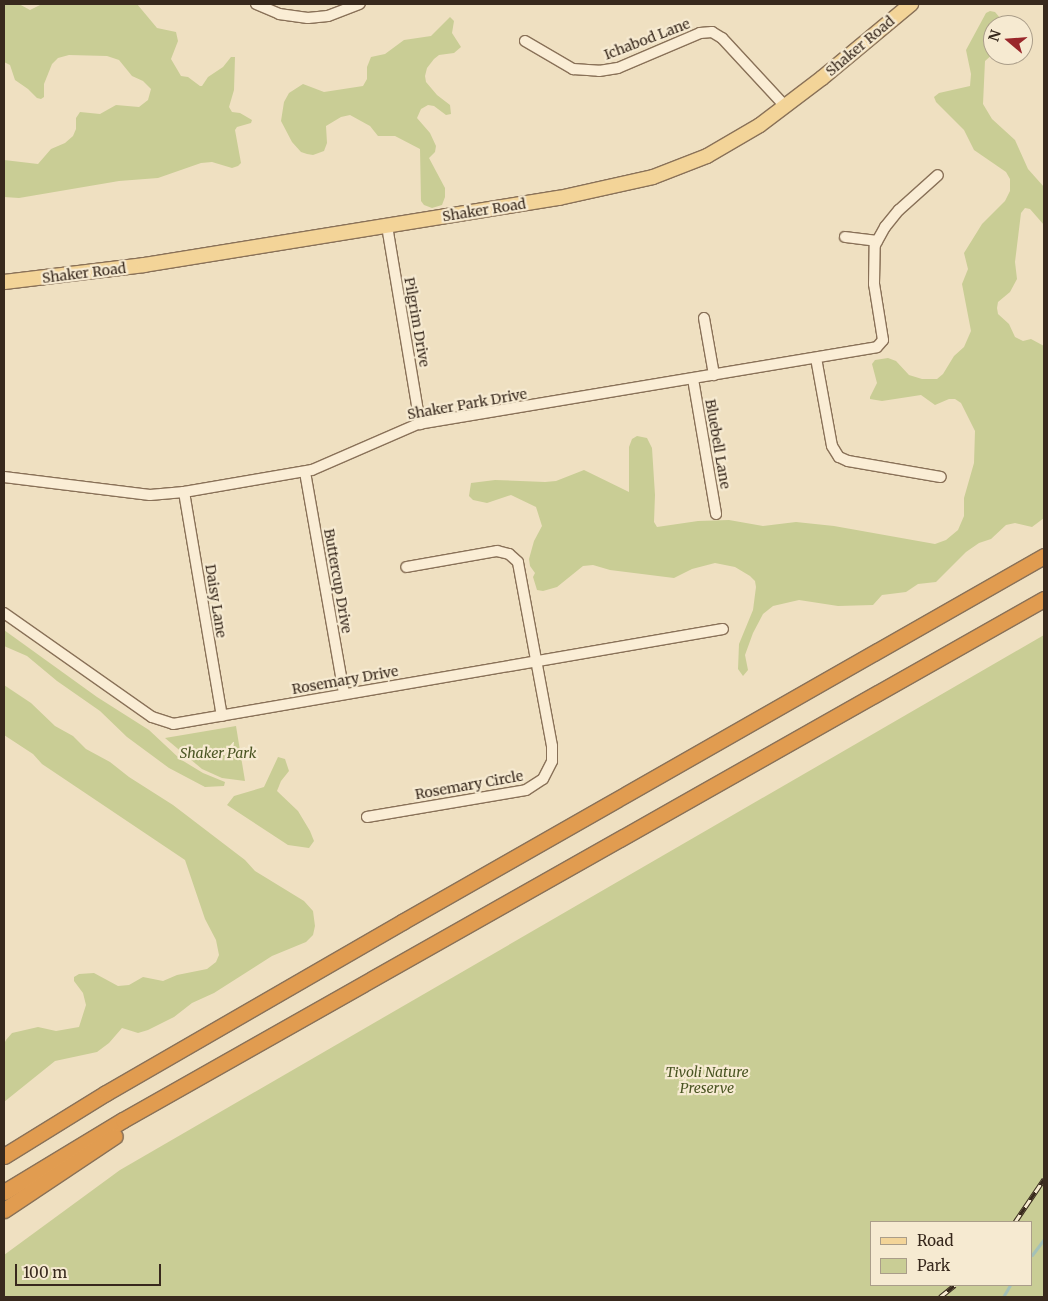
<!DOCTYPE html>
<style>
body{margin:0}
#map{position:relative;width:1048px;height:1301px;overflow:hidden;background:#efe0c1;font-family:Merriweather,serif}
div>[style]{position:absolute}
.green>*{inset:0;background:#c9cd95}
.stream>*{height:3px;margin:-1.5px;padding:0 1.5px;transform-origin:1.5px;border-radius:1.5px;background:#a4c1b8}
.roads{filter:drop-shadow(1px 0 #897158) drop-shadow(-1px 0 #897158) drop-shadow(0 1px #897158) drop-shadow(0 -1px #897158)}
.minor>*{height:10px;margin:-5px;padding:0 5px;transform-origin:5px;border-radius:5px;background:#faedd5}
.major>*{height:14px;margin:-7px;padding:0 7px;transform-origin:7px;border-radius:7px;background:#f3d498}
.highway>*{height:15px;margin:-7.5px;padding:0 7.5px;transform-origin:7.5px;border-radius:7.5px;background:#e19c50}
.rail>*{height:5px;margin-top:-2.5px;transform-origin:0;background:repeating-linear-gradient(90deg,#f6ead1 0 9px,#38291d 0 18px);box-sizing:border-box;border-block:1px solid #38291d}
span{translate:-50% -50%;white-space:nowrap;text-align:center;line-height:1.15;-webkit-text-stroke:4.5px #f6ead1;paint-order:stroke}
.street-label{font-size:14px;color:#38291d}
.park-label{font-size:14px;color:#4a5523;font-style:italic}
.frame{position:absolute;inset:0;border:5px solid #38291d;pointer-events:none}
.legend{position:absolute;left:870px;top:1221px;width:162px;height:65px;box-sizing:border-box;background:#f6ead1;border:1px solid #aa9d89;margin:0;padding:6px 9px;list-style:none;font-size:15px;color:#38291d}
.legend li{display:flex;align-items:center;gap:10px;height:25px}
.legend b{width:25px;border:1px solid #aa9d89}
.north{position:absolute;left:983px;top:15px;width:50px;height:50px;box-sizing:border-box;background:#f6ead1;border:1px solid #aa9d89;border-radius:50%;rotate:288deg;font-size:14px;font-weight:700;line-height:20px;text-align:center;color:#38291d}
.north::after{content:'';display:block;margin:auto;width:18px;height:22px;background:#9a272b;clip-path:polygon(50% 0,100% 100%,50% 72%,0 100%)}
.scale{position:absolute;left:15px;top:1264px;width:146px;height:22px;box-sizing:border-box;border:2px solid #38291d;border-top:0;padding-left:6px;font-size:15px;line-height:18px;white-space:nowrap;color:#38291d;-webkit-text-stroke:4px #f6ead1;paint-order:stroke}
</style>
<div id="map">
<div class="green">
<div style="clip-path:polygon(4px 4px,19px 4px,30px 10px,42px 4px,137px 4px,157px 28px,176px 32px,178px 41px,171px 59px,181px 76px,188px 77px,200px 86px,202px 86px,208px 77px,223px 67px,231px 57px,235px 57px,234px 90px,229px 107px,232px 112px,240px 113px,252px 120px,251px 123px,237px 127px,235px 130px,241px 163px,238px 166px,232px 168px,212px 162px,201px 163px,158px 178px,119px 181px,19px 198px,4px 197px,4px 160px,38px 164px,51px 149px,65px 143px,73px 136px,76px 129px,76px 118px,80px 112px,100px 114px,116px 105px,139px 107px,148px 100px,151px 89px,143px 81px,132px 76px,119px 60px,107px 56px,69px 55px,58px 58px,52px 64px,44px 84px,44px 97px,41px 99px,37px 98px,28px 89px,15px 80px,10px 65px,4px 62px)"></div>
<div style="clip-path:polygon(990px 11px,995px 12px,1006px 25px,993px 25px,993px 54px,985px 61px,983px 104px,992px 119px,1015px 140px,1028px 169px,1044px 187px,1044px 225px,1030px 209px,1025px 208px,1021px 213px,1015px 262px,1017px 279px,1010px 292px,998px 302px,997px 308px,998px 314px,1009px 324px,1015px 337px,1023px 341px,1031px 339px,1044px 346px,1044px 518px,1032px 527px,1015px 523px,1006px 525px,991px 539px,979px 543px,966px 552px,936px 582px,918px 584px,906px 592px,882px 595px,873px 605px,838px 606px,799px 600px,773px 606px,763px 614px,753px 633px,745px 655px,748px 670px,743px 676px,738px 669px,739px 644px,753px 610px,756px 587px,755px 581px,750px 576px,735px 567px,715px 563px,692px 569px,674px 578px,610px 570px,593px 565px,583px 566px,557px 587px,543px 591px,537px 590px,533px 577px,535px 573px,530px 566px,529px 559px,534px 541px,542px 526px,536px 507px,511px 495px,487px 503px,473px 500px,469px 496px,471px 483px,495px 480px,545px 482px,556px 481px,584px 470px,629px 492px,629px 447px,632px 439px,637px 436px,647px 438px,652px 448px,655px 495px,654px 522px,657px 527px,698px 521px,729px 520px,763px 526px,796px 522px,834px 526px,935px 544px,946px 540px,958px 530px,964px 516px,964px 498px,974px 463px,975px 431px,961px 403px,955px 399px,949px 399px,935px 405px,921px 395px,882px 401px,870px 399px,870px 397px,877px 383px,872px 364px,875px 360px,888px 358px,896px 361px,909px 375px,922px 379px,937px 379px,943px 374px,954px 356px,964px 347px,971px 331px,962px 284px,968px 269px,964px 253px,982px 224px,1005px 201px,1010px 191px,1010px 179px,1006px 172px,974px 150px,964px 130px,936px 102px,934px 97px,939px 93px,970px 86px,971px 74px,966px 50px,986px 13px)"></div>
<div style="clip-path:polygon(450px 17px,454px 21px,452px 33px,461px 47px,454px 53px,439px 55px,434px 59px,427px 68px,425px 76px,426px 82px,437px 95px,450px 105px,451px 114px,446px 115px,434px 106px,428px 105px,421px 109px,417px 118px,430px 133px,436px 146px,435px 152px,429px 158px,445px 188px,445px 197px,442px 205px,432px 208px,424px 205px,421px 201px,420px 149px,395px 136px,378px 136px,370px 126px,350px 115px,341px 117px,326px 126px,327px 143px,324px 151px,313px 155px,307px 154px,301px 152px,292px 142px,281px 121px,284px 102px,289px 93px,303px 84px,324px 92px,363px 86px,367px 79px,367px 67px,371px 57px,385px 54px,404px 40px,431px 36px)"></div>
<div style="clip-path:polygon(4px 630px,97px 697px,149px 730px,180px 759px,203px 773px,225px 782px,224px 786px,205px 787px,169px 768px,127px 737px,100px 711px,57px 681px,27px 656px,4px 646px)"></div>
<div style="clip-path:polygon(evenodd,1044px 635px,1044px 1297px,4px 1297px,4px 1255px,120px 1170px,1044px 635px,1032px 1222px,1032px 1285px,872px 1285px,872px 1222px,1032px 1222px)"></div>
<div style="clip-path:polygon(4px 685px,31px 703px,55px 726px,73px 736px,86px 749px,110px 762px,129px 777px,173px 805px,245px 860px,255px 871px,304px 901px,313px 911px,315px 926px,313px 935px,306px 942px,272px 956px,214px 993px,192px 1003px,174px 1017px,148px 1030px,138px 1033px,122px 1028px,109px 1043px,97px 1052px,55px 1061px,4px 1102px,4px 1044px,6px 1040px,12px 1033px,38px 1027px,56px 1031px,79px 1027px,86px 1005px,83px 993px,74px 981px,74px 977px,79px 974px,94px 973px,118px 986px,129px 985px,143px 977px,163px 981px,177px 975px,207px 969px,216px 962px,219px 955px,216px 940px,205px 919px,185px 860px,42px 764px,33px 754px,4px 735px)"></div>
<div style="clip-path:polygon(236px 726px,245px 781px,222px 778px,202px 769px,165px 738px)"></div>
<div style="clip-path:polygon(278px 757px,285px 759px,289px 771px,281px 781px,277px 791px,298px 811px,310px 831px,314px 841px,309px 848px,288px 845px,227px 805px,234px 796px,264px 787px)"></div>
</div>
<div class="stream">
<div style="left:1032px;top:1255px;width:20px;rotate:-53deg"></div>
<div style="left:1003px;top:1297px;width:14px;rotate:-60deg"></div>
</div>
<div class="roads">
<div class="minor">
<div style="left:256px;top:4px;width:25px;rotate:23deg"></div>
<div style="left:279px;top:14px;width:29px;rotate:8deg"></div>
<div style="left:308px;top:18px;width:20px;rotate:-6deg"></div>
<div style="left:328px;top:16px;width:34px;rotate:-21deg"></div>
<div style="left:525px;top:41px;width:56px;rotate:30.3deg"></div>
<div style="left:573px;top:69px;width:26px;rotate:4deg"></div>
<div style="left:599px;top:71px;width:19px;rotate:-9deg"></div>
<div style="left:618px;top:68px;width:89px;rotate:-23.1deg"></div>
<div style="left:700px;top:33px;width:12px;rotate:-5deg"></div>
<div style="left:712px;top:32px;width:12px;rotate:31deg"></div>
<div style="left:722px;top:38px;width:93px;rotate:47.2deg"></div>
<div style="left:387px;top:226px;width:201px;rotate:80.5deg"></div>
<div style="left:845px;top:237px;width:32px;rotate:7deg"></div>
<div style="left:704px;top:318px;width:58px;rotate:80deg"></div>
<div style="left:816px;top:358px;width:89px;rotate:79.7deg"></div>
<div style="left:832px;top:446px;width:13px;rotate:58deg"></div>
<div style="left:839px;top:457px;width:10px;rotate:24deg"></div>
<div style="left:848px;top:461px;width:94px;rotate:9.8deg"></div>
<div style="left:693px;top:379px;width:137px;rotate:80.3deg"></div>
<div style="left:305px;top:472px;width:225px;rotate:80deg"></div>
<div style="left:4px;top:477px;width:147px;rotate:7deg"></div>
<div style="left:150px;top:495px;width:34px;rotate:-5deg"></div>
<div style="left:184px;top:492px;width:130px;rotate:-9.8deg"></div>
<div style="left:312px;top:470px;width:116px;rotate:-23.5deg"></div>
<div style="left:418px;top:424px;width:465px;rotate:-9.5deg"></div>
<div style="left:877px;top:347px;width:9px;rotate:-49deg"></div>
<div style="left:883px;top:340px;width:57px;rotate:-99.1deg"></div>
<div style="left:874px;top:284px;width:39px;rotate:-89deg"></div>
<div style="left:875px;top:245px;width:21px;rotate:-61deg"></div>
<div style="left:885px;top:227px;width:22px;rotate:-51deg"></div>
<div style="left:899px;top:210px;width:52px;rotate:-41.9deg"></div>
<div style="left:184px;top:492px;width:227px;rotate:80.4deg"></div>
<div style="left:4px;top:613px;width:181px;rotate:35.1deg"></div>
<div style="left:152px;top:717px;width:22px;rotate:18deg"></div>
<div style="left:173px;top:724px;width:558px;rotate:-9.8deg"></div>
<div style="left:367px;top:817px;width:161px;rotate:-9.6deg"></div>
<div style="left:526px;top:790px;width:20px;rotate:-33deg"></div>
<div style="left:543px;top:779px;width:20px;rotate:-63deg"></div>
<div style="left:552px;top:761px;width:15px;rotate:-90deg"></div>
<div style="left:552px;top:746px;width:187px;rotate:-100.5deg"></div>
<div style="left:518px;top:562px;width:12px;rotate:-138deg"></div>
<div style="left:509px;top:554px;width:12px;rotate:-166deg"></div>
<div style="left:497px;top:551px;width:92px;rotate:170deg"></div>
</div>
<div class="major">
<div style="left:4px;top:282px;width:141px;rotate:-6.9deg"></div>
<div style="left:144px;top:265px;width:420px;rotate:-9.2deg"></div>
<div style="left:559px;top:198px;width:96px;rotate:-12.6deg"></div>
<div style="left:653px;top:177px;width:58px;rotate:-21.3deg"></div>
<div style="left:707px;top:156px;width:61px;rotate:-30.3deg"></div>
<div style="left:760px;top:125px;width:78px;rotate:-37.2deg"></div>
<div style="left:822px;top:78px;width:116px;rotate:-39.7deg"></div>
</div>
<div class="highway">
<div style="left:4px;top:1156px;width:120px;rotate:-31.7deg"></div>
<div style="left:106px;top:1093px;width:342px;rotate:-30deg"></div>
<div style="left:402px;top:922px;width:739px;rotate:-29.69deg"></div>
<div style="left:4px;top:1192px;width:139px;rotate:-31.2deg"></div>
<div style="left:123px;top:1120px;width:1058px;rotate:-29.5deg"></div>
<div style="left:4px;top:1210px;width:133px;rotate:-33.7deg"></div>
</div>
</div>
<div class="rail">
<div style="left:1015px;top:1222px;width:52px;rotate:-56deg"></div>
<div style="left:940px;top:1297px;width:19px;rotate:-39deg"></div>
</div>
<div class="street-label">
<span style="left:647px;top:39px;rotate:-21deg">Ichabod Lane</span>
<span style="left:860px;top:46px;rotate:-40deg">Shaker Road</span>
<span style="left:484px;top:210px;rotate:-9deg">Shaker Road</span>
<span style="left:84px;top:273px;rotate:-7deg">Shaker Road</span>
<span style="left:417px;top:322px;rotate:80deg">Pilgrim Drive</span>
<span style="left:467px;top:404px;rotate:-10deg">Shaker Park Drive</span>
<span style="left:718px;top:444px;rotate:80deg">Bluebell Lane</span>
<span style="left:338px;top:581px;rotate:80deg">Buttercup Drive</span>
<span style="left:216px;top:601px;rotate:81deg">Daisy Lane</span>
<span style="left:345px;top:680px;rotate:-10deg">Rosemary Drive</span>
<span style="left:469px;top:785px;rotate:-10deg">Rosemary Circle</span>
</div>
<div class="park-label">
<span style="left:218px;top:753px">Shaker Park</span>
<span style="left:707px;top:1080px">Tivoli Nature<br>Preserve</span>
</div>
<div class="frame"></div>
<ul class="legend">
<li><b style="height:6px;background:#f3d498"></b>Road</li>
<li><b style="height:14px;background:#c9cd95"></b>Park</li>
</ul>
<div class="north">N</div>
<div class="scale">100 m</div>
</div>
